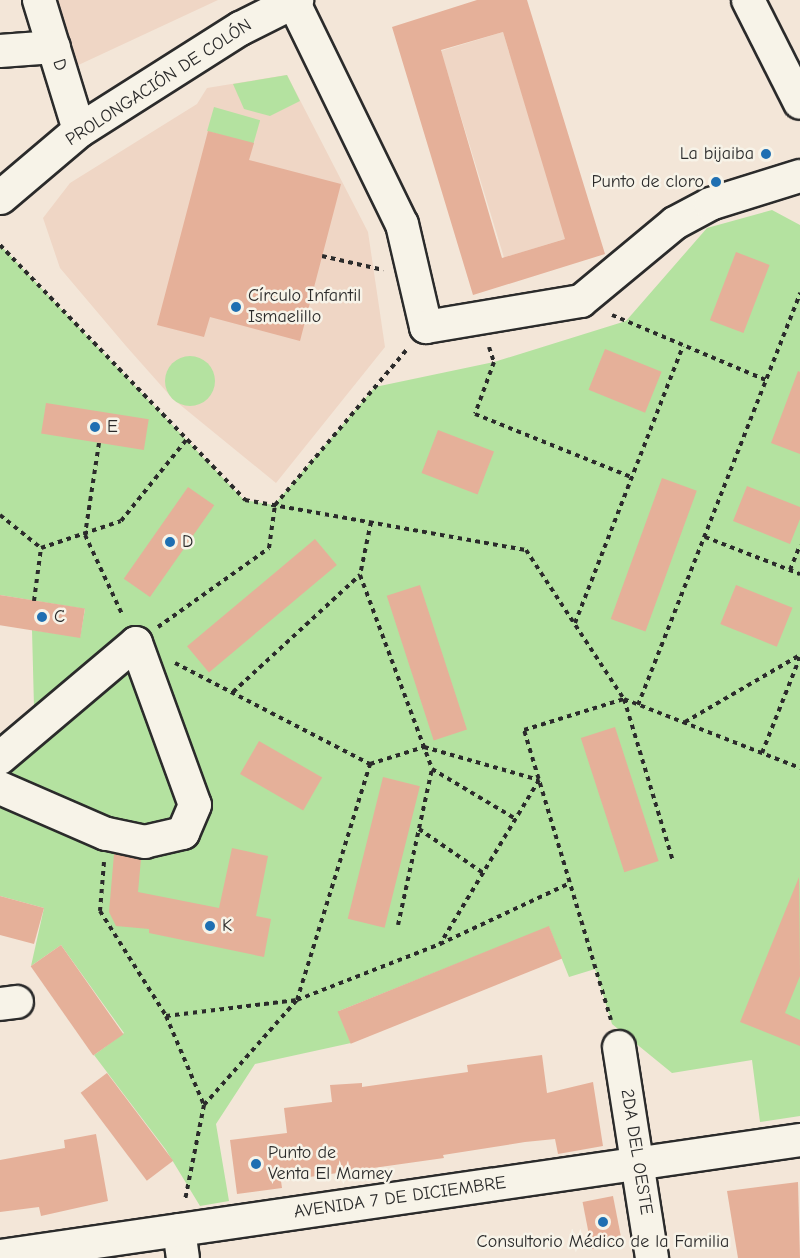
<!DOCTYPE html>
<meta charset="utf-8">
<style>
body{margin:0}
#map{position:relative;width:800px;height:1258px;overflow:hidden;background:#f3e6d8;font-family:"Comic Neue",sans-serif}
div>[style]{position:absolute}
.built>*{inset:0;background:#efd6c5;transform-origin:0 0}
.green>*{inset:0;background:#b4e2a0;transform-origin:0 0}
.round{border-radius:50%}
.building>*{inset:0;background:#e5b099;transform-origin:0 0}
.path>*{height:4px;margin-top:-2px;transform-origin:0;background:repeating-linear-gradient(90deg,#2b2b2b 0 4.5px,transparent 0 9px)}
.roads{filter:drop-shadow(2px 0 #2b2b2b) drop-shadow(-2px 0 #2b2b2b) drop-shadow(0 2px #2b2b2b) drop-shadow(0 -2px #2b2b2b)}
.minor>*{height:32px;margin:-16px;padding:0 16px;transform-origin:16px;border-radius:16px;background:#f7f3e8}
.secondary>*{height:33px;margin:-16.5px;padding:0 16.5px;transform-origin:16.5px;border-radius:16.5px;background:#f7f3e8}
.dots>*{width:16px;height:16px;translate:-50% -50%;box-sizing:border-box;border:3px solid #f7f3e8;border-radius:50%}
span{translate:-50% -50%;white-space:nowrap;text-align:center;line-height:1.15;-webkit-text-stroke:5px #f7f3e8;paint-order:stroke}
.street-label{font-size:18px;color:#2b2b2b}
.poi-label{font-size:18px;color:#2b2b2b}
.right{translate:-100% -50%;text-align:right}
.left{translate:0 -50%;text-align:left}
</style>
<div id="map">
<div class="built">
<div style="clip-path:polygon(52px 0,218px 0,72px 68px)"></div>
<div style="left:503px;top:32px;width:216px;height:65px;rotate:73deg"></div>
<div style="clip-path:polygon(287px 75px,368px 232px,385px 347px,276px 483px,173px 399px,126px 346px,60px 268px,43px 218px,70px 183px,197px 104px,207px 88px)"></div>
</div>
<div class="green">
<div style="clip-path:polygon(287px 75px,300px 101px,270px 116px,244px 109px,233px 84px)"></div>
<div style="left:214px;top:107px;width:48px;height:25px;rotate:16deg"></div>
<div style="clip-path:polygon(772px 210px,800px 225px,800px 1116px,760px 1122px,752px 1060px,672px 1073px,612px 1024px,595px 969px,569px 977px,549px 927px,339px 1011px,351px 1043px,255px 1064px,216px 1124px,229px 1201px,200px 1206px,166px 1150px,94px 1055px,124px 1033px,61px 945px,31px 966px,44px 908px,0 896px,0 780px,35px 746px,32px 630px,80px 637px,85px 609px,0 595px,0 245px,244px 500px,274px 505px,375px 387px,494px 362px,626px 321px,707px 228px)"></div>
<div class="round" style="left:165px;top:356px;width:50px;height:50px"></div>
</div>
<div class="building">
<div style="clip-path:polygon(evenodd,477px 0,527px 0,605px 254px,473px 295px,392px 27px,477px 0,503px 32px,565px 239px,502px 258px,441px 50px,503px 32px)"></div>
<div style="clip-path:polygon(208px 131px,254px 143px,249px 160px,341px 184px,300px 341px,210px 317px,204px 337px,157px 325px)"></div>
<div style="left:736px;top:252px;width:36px;height:73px;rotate:21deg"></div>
<div style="left:605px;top:349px;width:61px;height:44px;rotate:22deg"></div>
<div style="clip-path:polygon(798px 371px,800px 372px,800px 454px,771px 443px)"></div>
<div style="left:46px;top:403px;width:104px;height:31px;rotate:9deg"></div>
<div style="left:438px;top:430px;width:60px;height:46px;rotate:21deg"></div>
<div style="left:662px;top:478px;width:37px;height:150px;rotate:20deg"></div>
<div style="clip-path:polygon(747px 486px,800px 507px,800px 519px,790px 544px,733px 521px)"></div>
<div style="left:188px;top:487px;width:32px;height:112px;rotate:35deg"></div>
<div style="left:315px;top:539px;width:34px;height:167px;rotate:50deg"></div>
<div style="left:420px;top:585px;width:152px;height:35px;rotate:72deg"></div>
<div style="left:736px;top:585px;width:61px;height:42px;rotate:22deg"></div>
<div style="left:0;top:595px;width:86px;height:30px;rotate:9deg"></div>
<div style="left:615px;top:727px;width:141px;height:36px;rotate:72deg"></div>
<div style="left:259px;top:741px;width:73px;height:38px;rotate:30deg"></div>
<div style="left:383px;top:777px;width:38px;height:146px;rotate:14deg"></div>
<div style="clip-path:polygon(232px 848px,268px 856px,256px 916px,271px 919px,264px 957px,149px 933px,149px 929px,116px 926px,109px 912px,114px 854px,141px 859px,138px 892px,219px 908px)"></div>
<div style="clip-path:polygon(799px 877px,800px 976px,785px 1013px,800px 1020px,800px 1046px,740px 1022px)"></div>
<div style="clip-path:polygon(0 896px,44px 908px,34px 944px,0 935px)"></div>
<div style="left:549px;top:926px;width:35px;height:228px;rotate:68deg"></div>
<div style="left:61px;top:945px;width:109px;height:37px;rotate:55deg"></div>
<div style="clip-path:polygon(542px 1055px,547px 1093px,593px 1082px,603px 1146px,558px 1154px,555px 1139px,525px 1142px,443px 1155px,444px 1158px,281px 1181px,282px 1188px,237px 1194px,230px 1140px,287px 1133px,284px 1108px,332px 1102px,330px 1085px,362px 1083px,362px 1087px,468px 1072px,467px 1065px)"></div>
<div style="left:107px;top:1073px;width:110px;height:33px;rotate:53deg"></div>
<div style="clip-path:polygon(96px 1134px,108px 1201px,41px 1216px,39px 1207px,0 1212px,0 1160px,65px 1148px,64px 1140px)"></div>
<div style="clip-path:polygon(798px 1182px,800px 1258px,738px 1258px,727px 1191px)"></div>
<div style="left:613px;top:1196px;width:48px;height:31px;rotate:79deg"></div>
</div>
<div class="path">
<div style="left:0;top:245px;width:354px;rotate:46.1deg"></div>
<div style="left:245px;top:500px;width:285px;rotate:10.1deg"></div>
<div style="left:526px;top:550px;width:178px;rotate:56.7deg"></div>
<div style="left:624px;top:699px;width:189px;rotate:21.4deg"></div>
<div style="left:322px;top:256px;width:63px;rotate:12.9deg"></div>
<div style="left:612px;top:315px;width:167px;rotate:22.9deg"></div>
<div style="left:489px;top:347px;width:16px;rotate:72deg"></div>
<div style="left:494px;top:362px;width:55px;rotate:110.1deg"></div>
<div style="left:475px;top:414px;width:168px;rotate:22deg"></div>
<div style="left:99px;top:443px;width:93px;rotate:98.7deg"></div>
<div style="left:85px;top:535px;width:89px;rotate:64.9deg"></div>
<div style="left:0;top:515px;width:53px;rotate:38.8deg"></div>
<div style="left:41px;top:548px;width:84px;rotate:-18.6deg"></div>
<div style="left:121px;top:521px;width:105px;rotate:-51.2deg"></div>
<div style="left:371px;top:522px;width:54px;rotate:101.7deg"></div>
<div style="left:360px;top:575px;width:207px;rotate:69.6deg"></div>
<div style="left:432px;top:769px;width:98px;rotate:30.8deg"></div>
<div style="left:705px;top:537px;width:102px;rotate:21.3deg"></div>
<div style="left:790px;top:570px;width:27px;rotate:-68deg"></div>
<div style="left:34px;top:601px;width:53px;rotate:-82.5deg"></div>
<div style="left:575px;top:623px;width:297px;rotate:-68.7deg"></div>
<div style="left:158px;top:627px;width:136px;rotate:-35.4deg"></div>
<div style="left:269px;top:548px;width:43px;rotate:-82.1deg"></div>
<div style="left:275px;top:505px;width:206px;rotate:-49.7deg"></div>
<div style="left:175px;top:663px;width:220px;rotate:27.4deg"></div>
<div style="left:370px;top:764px;width:57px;rotate:-17.5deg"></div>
<div style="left:424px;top:747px;width:120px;rotate:16deg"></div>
<div style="left:539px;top:780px;width:192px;rotate:121.1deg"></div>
<div style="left:233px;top:692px;width:173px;rotate:-42.7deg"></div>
<div style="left:638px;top:705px;width:443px;rotate:-68.5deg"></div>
<div style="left:685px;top:722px;width:133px;rotate:-30.2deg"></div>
<div style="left:762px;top:753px;width:103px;rotate:-68.4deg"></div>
<div style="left:419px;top:829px;width:78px;rotate:34.5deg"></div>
<div style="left:104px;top:862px;width:49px;rotate:94.7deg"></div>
<div style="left:100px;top:911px;width:124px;rotate:57.8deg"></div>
<div style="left:166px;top:1016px;width:97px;rotate:66.9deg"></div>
<div style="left:204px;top:1105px;width:97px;rotate:101.3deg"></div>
<div style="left:398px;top:925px;width:160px;rotate:-77.7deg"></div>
<div style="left:166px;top:1016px;width:132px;rotate:-7deg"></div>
<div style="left:297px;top:1000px;width:154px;rotate:-21.4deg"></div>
<div style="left:440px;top:944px;width:144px;rotate:-25.1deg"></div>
<div style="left:611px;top:1020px;width:303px;rotate:-106.7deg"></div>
<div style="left:524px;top:730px;width:105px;rotate:-17.2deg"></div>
<div style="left:624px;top:699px;width:169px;rotate:73.2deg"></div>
<div style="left:204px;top:1105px;width:140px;rotate:-48.5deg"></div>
<div style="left:297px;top:1000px;width:247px;rotate:-72.8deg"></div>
</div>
<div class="roads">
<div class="minor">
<div style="left:39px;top:0;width:136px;rotate:72.9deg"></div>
<div style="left:748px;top:0;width:115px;rotate:63.2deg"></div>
<div style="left:293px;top:1px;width:248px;rotate:64deg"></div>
<div style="left:402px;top:224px;width:106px;rotate:76.9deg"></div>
<div style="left:426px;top:327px;width:157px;rotate:-9.5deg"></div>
<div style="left:581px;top:301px;width:122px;rotate:-39.7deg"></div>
<div style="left:675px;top:223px;width:40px;rotate:-28deg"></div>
<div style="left:710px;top:204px;width:94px;rotate:-17.3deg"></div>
<div style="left:0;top:51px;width:54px;rotate:-4.2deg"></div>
<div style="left:0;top:758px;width:178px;rotate:-40.2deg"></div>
<div style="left:136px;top:643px;width:172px;rotate:70deg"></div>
<div style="left:195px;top:805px;width:30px;rotate:113deg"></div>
<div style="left:183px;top:833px;width:39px;rotate:167deg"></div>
<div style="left:145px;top:842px;width:40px;rotate:-168deg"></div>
<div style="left:106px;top:834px;width:116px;rotate:-156.5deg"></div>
<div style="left:0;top:1004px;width:17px;rotate:-7deg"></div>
<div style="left:619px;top:1047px;width:214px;rotate:81.1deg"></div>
<div style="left:179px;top:1230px;width:28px;rotate:82deg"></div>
<div style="left:0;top:1256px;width:808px;rotate:-8.25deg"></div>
</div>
<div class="secondary">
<div style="left:0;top:197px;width:104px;rotate:-40.3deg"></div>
<div style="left:79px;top:130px;width:191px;rotate:-32.4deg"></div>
<div style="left:240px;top:28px;width:63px;rotate:-26.6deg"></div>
</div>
</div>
<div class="dots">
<div style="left:766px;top:154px;background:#1f6fb2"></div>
<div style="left:716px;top:182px;background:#1f6fb2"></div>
<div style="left:236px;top:307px;background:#1f6fb2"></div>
<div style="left:95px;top:427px;background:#1f6fb2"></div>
<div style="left:170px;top:542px;background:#1f6fb2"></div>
<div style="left:42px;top:617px;background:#1f6fb2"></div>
<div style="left:210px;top:926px;background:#1f6fb2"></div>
<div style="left:256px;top:1164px;background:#1f6fb2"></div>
<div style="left:603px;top:1222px;background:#1f6fb2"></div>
</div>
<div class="street-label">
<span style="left:59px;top:65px;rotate:73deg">D</span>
<span style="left:159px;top:83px;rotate:-33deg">PROLONGACIÓN DE COLÓN</span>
<span style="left:636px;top:1152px;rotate:81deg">2DA DEL OESTE</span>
<span style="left:400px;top:1198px;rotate:-8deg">AVENIDA 7 DE DICIEMBRE</span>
</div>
<div class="poi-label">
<span class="right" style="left:754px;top:154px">La bijaiba</span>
<span class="right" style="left:704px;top:182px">Punto de cloro</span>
<span class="left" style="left:248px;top:307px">Círculo Infantil<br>Ismaelillo</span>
<span class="left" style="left:107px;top:427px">E</span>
<span class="left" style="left:182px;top:542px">D</span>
<span class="left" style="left:54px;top:617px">C</span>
<span class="left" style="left:222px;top:926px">K</span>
<span class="left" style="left:268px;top:1164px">Punto de<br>Venta El Mamey</span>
<span style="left:603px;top:1242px">Consultorio Médico de la Familia</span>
</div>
</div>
